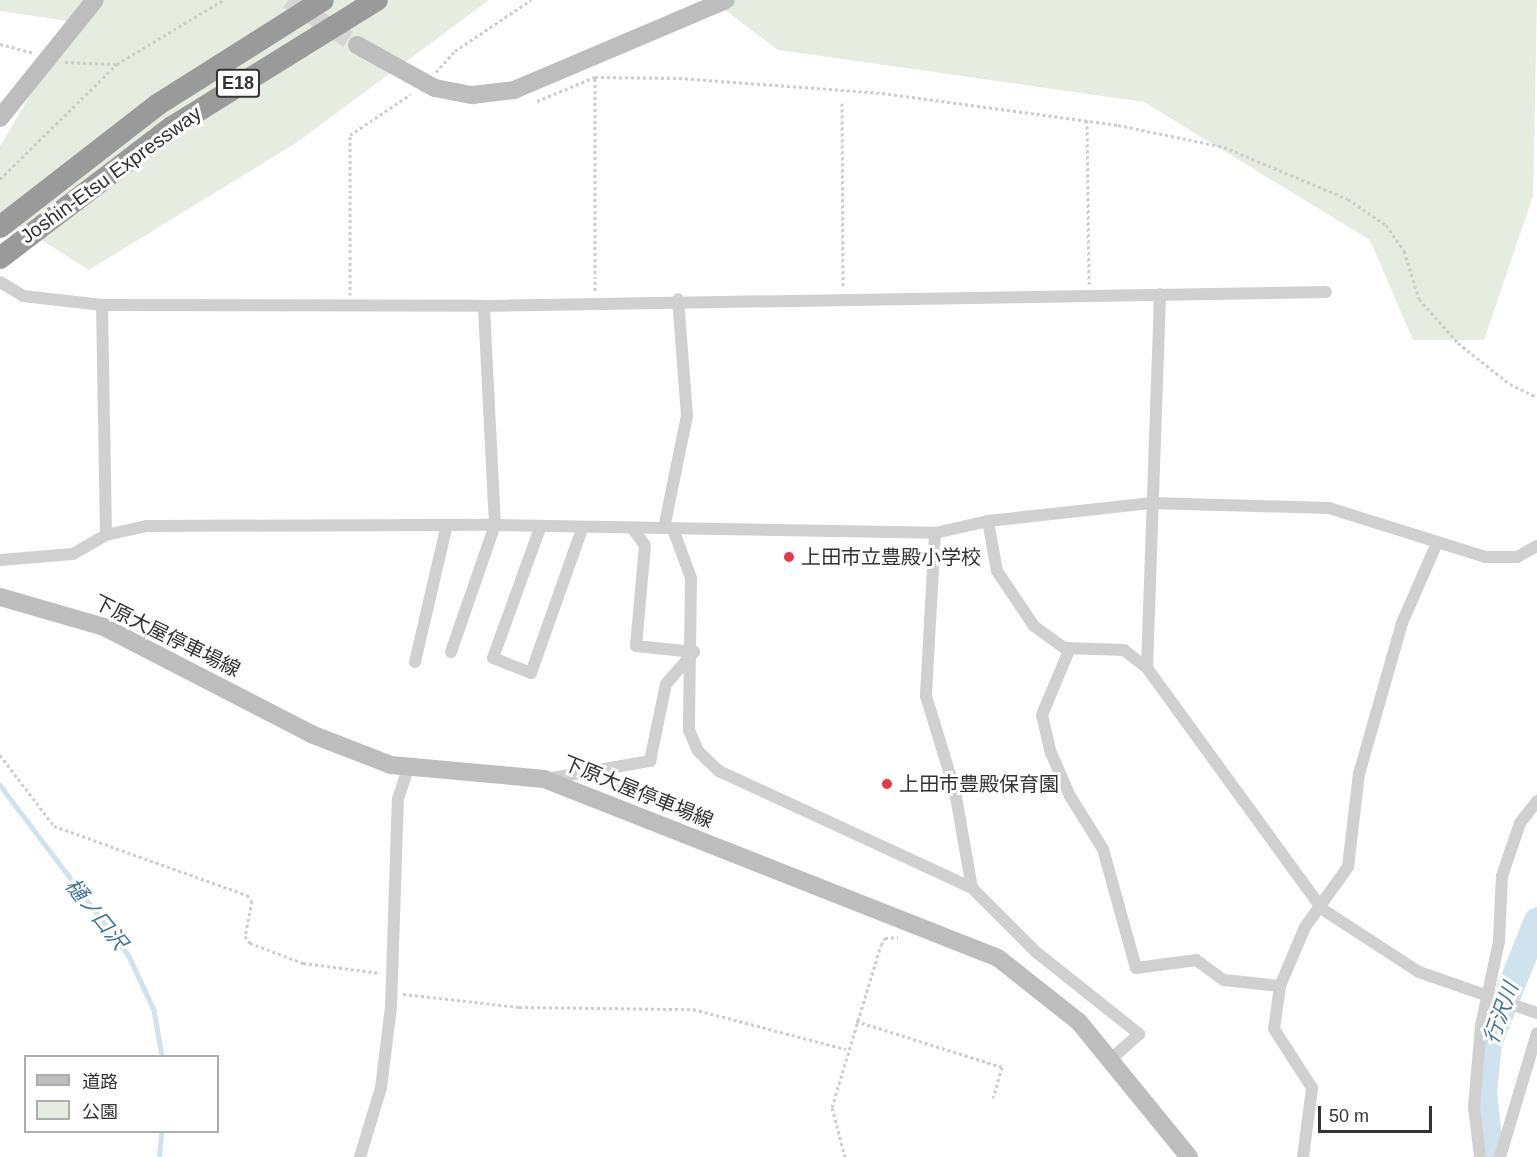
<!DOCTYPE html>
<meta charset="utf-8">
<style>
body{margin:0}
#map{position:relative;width:1537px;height:1157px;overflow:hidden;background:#fff;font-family:Arial,"Noto Sans JP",sans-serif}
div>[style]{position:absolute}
.green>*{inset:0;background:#e6ecdf}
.stream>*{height:4.5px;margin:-2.25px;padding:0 2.25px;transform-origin:2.25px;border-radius:2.25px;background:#cfe2ee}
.river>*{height:27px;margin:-13.5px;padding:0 13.5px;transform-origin:13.5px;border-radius:13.5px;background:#cfe2ee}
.secondary-tunnel>*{height:18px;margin-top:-9px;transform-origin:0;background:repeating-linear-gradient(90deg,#d6d6d6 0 18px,transparent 0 27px)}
.path>*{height:3px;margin-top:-1.5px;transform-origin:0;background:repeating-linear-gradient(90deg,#cdcdcd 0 3px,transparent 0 6px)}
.street>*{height:12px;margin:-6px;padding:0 6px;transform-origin:6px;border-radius:6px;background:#d0d0d0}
.secondary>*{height:18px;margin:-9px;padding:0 9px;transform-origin:9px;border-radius:9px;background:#bdbdbd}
.highway>*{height:22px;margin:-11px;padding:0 11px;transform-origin:11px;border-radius:11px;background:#9a9a9a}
.dots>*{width:16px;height:16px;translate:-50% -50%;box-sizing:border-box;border:3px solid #fff;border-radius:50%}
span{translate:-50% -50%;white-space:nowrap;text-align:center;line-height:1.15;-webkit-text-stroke:6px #fff;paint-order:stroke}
.shield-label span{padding:2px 4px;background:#fff;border:2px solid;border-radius:4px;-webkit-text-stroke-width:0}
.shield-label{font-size:18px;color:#333;font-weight:700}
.street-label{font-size:20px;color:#333}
.poi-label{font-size:20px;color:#333}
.left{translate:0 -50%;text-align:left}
.water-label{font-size:21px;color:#3f7597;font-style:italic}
.legend{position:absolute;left:24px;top:1055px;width:195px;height:78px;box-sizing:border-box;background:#fff;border:2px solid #adadad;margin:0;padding:8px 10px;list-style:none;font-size:18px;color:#333}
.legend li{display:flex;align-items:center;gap:12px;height:30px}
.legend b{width:30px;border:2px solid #adadad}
.scale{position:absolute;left:1318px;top:1106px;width:114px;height:27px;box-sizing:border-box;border:3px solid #333;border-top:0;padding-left:8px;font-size:18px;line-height:21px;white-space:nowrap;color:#333;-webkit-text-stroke:4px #fff;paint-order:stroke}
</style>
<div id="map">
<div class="green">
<div style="clip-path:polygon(0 0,489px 0,296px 143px,89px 270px,0 214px,0 146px,74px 22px,0 11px)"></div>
<div style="clip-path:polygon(712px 0,1537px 0,1533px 196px,1484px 340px,1413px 340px,1370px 240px,1144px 102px,778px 50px)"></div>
</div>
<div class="stream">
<div style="left:0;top:785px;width:212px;rotate:52.9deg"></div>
<div style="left:128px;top:954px;width:62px;rotate:65.1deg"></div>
<div style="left:154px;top:1010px;width:47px;rotate:80.1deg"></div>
<div style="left:159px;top:1157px;width:25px;rotate:-85deg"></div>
</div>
<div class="river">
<div style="left:1489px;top:1145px;width:53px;rotate:-96.5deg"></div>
<div style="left:1483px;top:1092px;width:49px;rotate:-84.2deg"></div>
<div style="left:1488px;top:1043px;width:132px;rotate:-68.3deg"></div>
</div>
<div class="secondary-tunnel">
<div style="left:288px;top:0;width:82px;rotate:33.1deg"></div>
</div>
<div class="path">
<div style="left:0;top:44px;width:34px;rotate:15deg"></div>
<div style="left:65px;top:62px;width:50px;rotate:2.3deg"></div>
<div style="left:436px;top:72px;width:28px;rotate:-48deg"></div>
<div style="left:455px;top:51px;width:92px;rotate:-33.9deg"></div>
<div style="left:537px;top:101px;width:63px;rotate:-22.5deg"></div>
<div style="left:595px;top:77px;width:84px;rotate:0.7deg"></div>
<div style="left:679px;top:78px;width:204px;rotate:4.2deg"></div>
<div style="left:882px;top:93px;width:238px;rotate:7.7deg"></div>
<div style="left:1118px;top:125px;width:108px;rotate:11.7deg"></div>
<div style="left:1224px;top:147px;width:134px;rotate:22.8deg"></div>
<div style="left:1348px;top:199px;width:46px;rotate:34.4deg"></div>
<div style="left:1386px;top:225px;width:32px;rotate:55deg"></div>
<div style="left:1404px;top:251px;width:50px;rotate:72.6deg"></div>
<div style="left:1419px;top:299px;width:59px;rotate:48.4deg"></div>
<div style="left:1458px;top:343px;width:66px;rotate:38.3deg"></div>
<div style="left:1510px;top:384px;width:30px;rotate:26deg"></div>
<div style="left:842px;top:103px;width:183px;rotate:89.7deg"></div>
<div style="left:1087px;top:120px;width:164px;rotate:89.3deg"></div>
<div style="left:0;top:179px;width:164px;rotate:-44.5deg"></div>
<div style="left:117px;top:64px;width:124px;rotate:-31.1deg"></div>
<div style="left:595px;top:291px;width:214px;rotate:-90deg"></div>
<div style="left:350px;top:295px;width:160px;rotate:-90deg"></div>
<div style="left:350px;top:135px;width:73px;rotate:-33.9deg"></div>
<div style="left:0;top:755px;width:89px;rotate:52.7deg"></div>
<div style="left:54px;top:826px;width:205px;rotate:19.7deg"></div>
<div style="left:247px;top:895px;width:8px;rotate:50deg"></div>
<div style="left:252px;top:901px;width:36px;rotate:101deg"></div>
<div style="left:245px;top:936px;width:9px;rotate:54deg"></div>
<div style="left:250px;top:943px;width:57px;rotate:20.7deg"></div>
<div style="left:303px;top:963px;width:78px;rotate:7.4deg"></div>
<div style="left:403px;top:994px;width:117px;rotate:6.4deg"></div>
<div style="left:519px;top:1007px;width:174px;rotate:0.7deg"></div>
<div style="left:693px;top:1009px;width:158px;rotate:14.7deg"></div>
<div style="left:856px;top:1021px;width:153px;rotate:17.5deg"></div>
<div style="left:1002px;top:1067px;width:32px;rotate:106deg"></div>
<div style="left:845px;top:1157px;width:52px;rotate:-104.6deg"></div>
<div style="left:832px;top:1107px;width:169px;rotate:-73.2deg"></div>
<div style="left:881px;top:945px;width:8px;rotate:-60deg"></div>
<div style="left:885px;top:938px;width:13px;rotate:-4deg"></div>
</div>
<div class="street">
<div style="left:0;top:282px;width:27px;rotate:31deg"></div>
<div style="left:23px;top:296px;width:80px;rotate:6.5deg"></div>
<div style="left:102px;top:305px;width:382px;rotate:0.1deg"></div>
<div style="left:484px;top:306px;width:842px;rotate:-0.95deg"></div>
<div style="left:102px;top:305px;width:230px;rotate:89deg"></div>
<div style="left:988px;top:521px;width:51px;rotate:79.8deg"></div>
<div style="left:997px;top:571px;width:66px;rotate:56.1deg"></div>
<div style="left:1034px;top:626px;width:37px;rotate:36deg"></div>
<div style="left:1064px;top:648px;width:60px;rotate:1.9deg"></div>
<div style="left:1124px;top:650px;width:29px;rotate:38deg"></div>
<div style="left:1147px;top:668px;width:298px;rotate:54deg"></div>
<div style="left:1322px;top:909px;width:116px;rotate:33deg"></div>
<div style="left:1419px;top:972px;width:125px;rotate:19.2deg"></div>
<div style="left:540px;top:528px;width:138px;rotate:109.9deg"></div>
<div style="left:493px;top:658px;width:41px;rotate:21.5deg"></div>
<div style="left:531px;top:673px;width:153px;rotate:-70.5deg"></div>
<div style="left:632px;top:528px;width:21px;rotate:53deg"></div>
<div style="left:645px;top:545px;width:101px;rotate:95.1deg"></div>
<div style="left:636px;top:646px;width:58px;rotate:5.9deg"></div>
<div style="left:664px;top:528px;width:114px;rotate:-78.4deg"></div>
<div style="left:687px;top:416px;width:117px;rotate:-94.4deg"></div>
<div style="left:673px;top:529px;width:52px;rotate:69.8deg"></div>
<div style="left:691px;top:578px;width:152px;rotate:90.8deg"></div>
<div style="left:689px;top:730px;width:23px;rotate:67deg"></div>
<div style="left:698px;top:751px;width:29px;rotate:44deg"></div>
<div style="left:719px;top:771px;width:279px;rotate:24.8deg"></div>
<div style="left:935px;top:533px;width:163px;rotate:93.2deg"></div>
<div style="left:926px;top:696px;width:99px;rotate:73deg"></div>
<div style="left:955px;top:791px;width:98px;rotate:80.1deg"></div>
<div style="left:972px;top:888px;width:91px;rotate:45deg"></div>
<div style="left:1036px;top:952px;width:132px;rotate:38.5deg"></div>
<div style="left:1139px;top:1034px;width:38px;rotate:138deg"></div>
<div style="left:0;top:560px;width:73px;rotate:-4.7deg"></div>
<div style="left:73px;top:554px;width:38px;rotate:-30deg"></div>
<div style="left:106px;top:535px;width:42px;rotate:-12.4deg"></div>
<div style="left:147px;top:526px;width:348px;rotate:-0.2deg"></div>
<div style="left:495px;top:525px;width:440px;rotate:1deg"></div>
<div style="left:935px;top:533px;width:54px;rotate:-12.8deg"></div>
<div style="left:988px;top:521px;width:163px;rotate:-6.3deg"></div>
<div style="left:1150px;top:503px;width:179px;rotate:1.6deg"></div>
<div style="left:1329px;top:508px;width:164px;rotate:17.4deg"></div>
<div style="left:1485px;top:557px;width:32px"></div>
<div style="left:1517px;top:557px;width:23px;rotate:-29deg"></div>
<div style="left:1070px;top:648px;width:73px;rotate:112.7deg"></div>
<div style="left:1042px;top:715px;width:39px;rotate:77deg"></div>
<div style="left:1051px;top:753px;width:47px;rotate:66.2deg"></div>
<div style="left:1070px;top:796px;width:62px;rotate:58.1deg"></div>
<div style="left:1103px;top:849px;width:123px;rotate:74.5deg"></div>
<div style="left:1136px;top:968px;width:61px;rotate:-7.6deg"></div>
<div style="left:1196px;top:960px;width:34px;rotate:36deg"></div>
<div style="left:1224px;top:980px;width:56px;rotate:6.1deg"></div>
<div style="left:1280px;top:986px;width:64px;rotate:-67deg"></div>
<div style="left:1305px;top:927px;width:74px;rotate:-54.4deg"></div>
<div style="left:1348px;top:867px;width:94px;rotate:-83.3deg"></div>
<div style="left:1359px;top:774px;width:157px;rotate:-74.1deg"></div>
<div style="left:1402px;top:623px;width:85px;rotate:-66.4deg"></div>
<div style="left:451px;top:652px;width:134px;rotate:-70.9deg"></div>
<div style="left:495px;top:525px;width:219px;rotate:-92.9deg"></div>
<div style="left:415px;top:662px;width:141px;rotate:-76.9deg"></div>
<div style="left:1147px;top:668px;width:374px;rotate:-88deg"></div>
<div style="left:546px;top:779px;width:106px;rotate:-9.8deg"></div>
<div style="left:650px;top:761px;width:79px;rotate:-78.3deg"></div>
<div style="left:666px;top:684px;width:43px;rotate:-48.8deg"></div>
<div style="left:1280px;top:986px;width:43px;rotate:97.9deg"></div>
<div style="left:1274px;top:1029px;width:70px;rotate:57.2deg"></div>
<div style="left:1312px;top:1088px;width:70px;rotate:97.4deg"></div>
<div style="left:360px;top:1157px;width:72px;rotate:-73.1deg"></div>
<div style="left:381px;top:1088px;width:82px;rotate:-83deg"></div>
<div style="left:391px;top:1007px;width:208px;rotate:-88.1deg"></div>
<div style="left:398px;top:799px;width:32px;rotate:-72deg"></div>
<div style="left:1480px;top:1157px;width:50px;rotate:-96.8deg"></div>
<div style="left:1474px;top:1107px;width:81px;rotate:-85.1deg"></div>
<div style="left:1481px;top:1026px;width:87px;rotate:-78deg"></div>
<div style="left:1499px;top:941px;width:65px;rotate:-87.4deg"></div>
<div style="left:1502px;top:876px;width:56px;rotate:-71.2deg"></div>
<div style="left:1520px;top:823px;width:28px;rotate:-52deg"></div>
<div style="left:1500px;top:1157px;width:129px;rotate:-73.4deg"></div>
</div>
<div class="secondary">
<div style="left:357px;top:45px;width:89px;rotate:28.9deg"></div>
<div style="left:435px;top:88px;width:38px;rotate:11deg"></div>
<div style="left:472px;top:95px;width:42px;rotate:-6.8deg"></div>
<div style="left:514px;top:90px;width:230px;rotate:-23deg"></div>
<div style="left:0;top:118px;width:151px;rotate:-51.2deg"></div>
<div style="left:0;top:597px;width:108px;rotate:16.1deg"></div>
<div style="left:104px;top:627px;width:233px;rotate:27.3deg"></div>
<div style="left:311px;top:734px;width:86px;rotate:21.2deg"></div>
<div style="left:391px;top:765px;width:154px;rotate:5.2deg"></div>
<div style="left:544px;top:779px;width:488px;rotate:21.5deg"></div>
<div style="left:998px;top:958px;width:103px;rotate:38.3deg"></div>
<div style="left:1079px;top:1022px;width:174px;rotate:50.8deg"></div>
</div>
<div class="highway">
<div style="left:0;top:227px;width:199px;rotate:-37.8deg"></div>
<div style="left:157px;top:105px;width:196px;rotate:-32.3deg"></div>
<div style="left:0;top:258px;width:216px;rotate:-37.3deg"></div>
<div style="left:172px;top:127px;width:241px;rotate:-31.8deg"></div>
</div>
<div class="dots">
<div style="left:789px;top:557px;background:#e63946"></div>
<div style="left:887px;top:784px;background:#e63946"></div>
</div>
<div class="shield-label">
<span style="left:238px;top:83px">E18</span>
</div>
<div class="street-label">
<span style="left:111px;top:175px;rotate:-36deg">Joshin-Etsu Expressway</span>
<span style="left:167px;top:636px;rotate:26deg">下原大屋停車場線</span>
<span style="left:638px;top:792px;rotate:22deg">下原大屋停車場線</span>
</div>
<div class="poi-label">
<span class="left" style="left:801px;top:557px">上田市立豊殿小学校</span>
<span class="left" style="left:899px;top:784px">上田市豊殿保育園</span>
</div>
<div class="water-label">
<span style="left:96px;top:914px;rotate:51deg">樋ノ口沢</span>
<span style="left:1501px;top:1013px;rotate:-70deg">行沢川</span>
</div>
<ul class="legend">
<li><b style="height:8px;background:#bdbdbd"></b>道路</li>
<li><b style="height:16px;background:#e6ecdf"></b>公園</li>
</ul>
<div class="scale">50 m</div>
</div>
